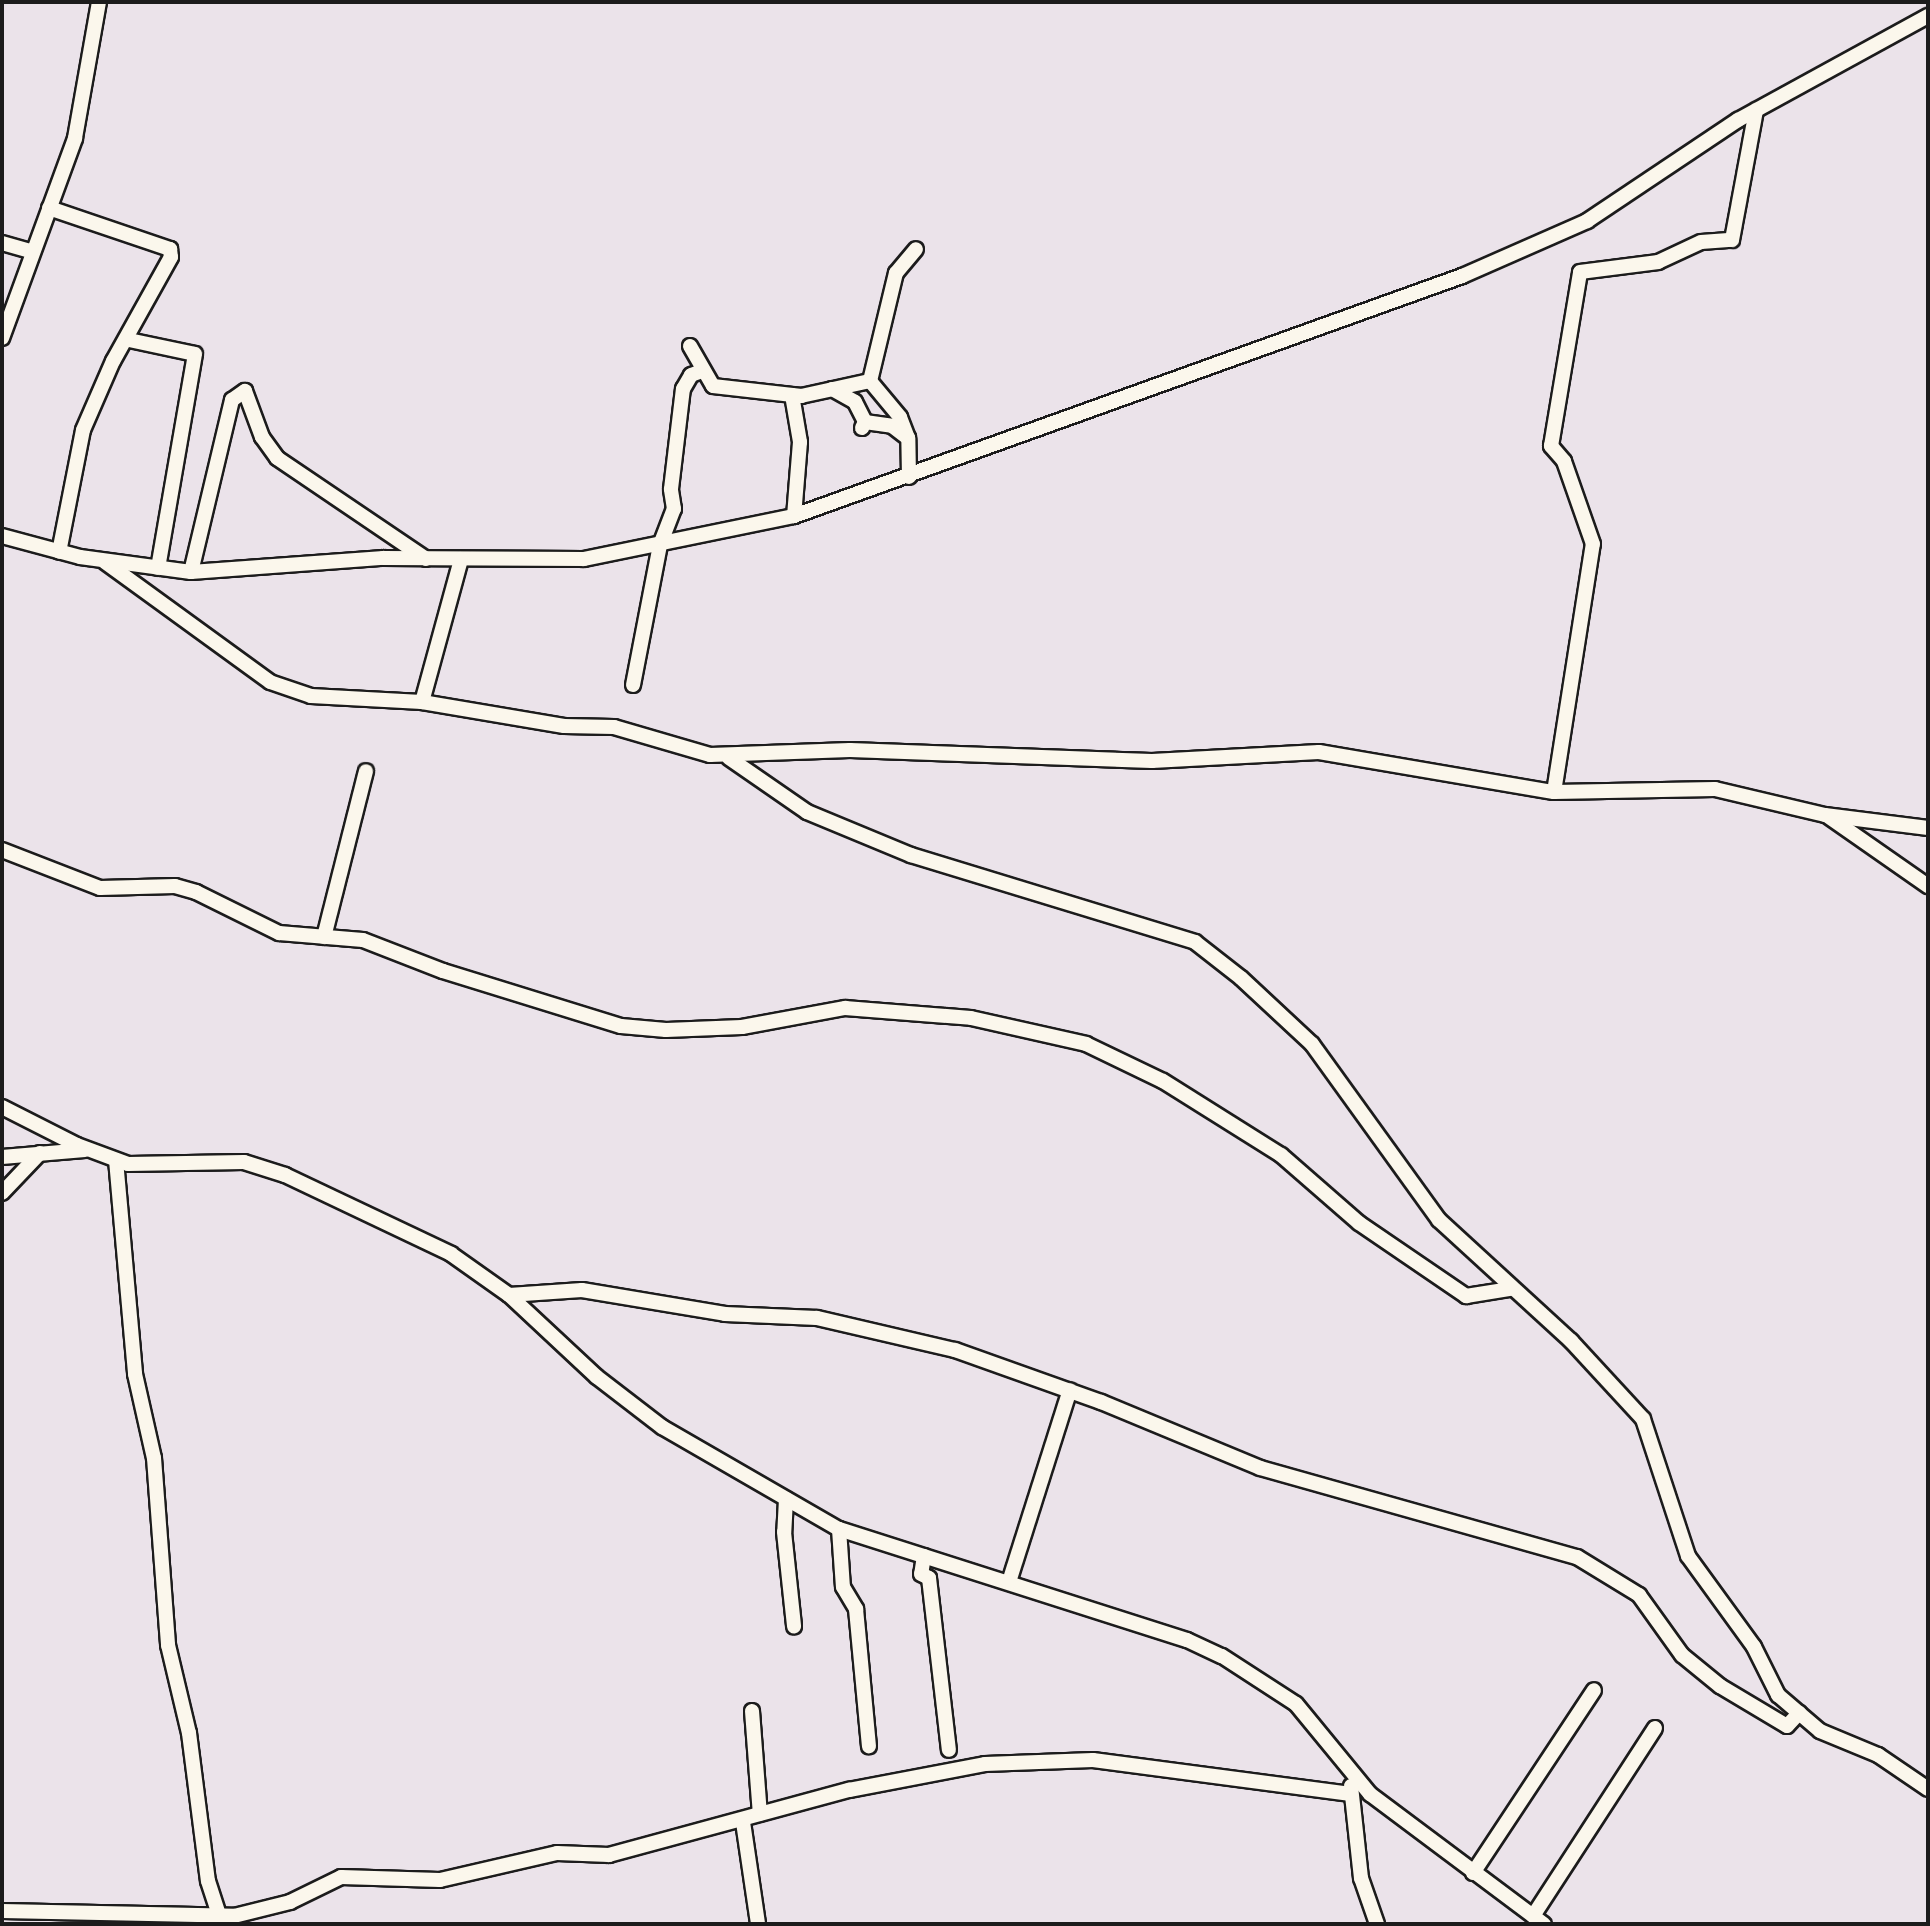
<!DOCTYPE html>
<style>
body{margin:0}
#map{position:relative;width:1930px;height:1926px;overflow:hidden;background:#ebe3ea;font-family:"Indie Flower",sans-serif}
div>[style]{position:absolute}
.roads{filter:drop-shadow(2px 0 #1c1c1c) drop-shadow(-2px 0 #1c1c1c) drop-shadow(0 2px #1c1c1c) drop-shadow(0 -2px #1c1c1c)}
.minor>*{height:14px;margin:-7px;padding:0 7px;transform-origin:7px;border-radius:7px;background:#fbf7ec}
span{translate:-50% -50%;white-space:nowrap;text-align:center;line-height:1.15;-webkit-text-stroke:8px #fbf7ec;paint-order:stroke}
.frame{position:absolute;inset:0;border:4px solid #1c1c1c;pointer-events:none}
</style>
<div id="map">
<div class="roads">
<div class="minor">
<div style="left:49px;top:208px;width:128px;rotate:18.7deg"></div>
<div style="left:170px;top:249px;width:8px;rotate:83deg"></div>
<div style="left:171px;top:257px;width:119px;rotate:119.1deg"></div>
<div style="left:113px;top:361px;width:75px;rotate:113.5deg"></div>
<div style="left:83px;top:430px;width:124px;rotate:101.1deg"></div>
<div style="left:2px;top:243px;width:32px;rotate:16deg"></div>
<div style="left:2px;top:338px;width:213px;rotate:-69.9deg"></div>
<div style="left:75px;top:138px;width:138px;rotate:-80deg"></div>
<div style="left:129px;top:340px;width:67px;rotate:12deg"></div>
<div style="left:195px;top:354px;width:217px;rotate:99.8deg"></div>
<div style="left:690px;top:346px;width:46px;rotate:60.1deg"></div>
<div style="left:713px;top:386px;width:89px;rotate:6.5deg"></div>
<div style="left:801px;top:396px;width:71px;rotate:-12.3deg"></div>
<div style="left:832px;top:389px;width:26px;rotate:29deg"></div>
<div style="left:855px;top:402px;width:22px;rotate:63deg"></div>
<div style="left:792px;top:395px;width:48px;rotate:80.3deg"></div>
<div style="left:800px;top:442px;width:74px;rotate:94.6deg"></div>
<div style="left:862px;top:428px;width:7px;rotate:-63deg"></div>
<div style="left:865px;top:422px;width:27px;rotate:8deg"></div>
<div style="left:892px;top:426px;width:20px;rotate:37deg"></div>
<div style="left:909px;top:477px;width:39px;rotate:-91deg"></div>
<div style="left:908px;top:438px;width:22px;rotate:-111deg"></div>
<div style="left:900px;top:417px;width:47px;rotate:-129.8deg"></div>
<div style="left:870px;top:381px;width:111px;rotate:-76.5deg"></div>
<div style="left:896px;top:273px;width:31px;rotate:-50deg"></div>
<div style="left:2px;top:536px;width:81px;rotate:15.1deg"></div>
<div style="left:80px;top:557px;width:112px;rotate:7.7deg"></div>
<div style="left:191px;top:572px;width:193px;rotate:-4.2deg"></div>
<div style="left:383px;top:558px;width:201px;rotate:0.3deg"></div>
<div style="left:584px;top:559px;width:214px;rotate:-11.6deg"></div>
<div style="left:794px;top:516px;width:710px;rotate:-19.76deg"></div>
<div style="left:1462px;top:276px;width:137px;rotate:-23.7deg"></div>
<div style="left:1587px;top:221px;width:182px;rotate:-33.8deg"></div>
<div style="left:1738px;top:120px;width:217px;rotate:-28.7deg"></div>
<div style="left:105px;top:562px;width:204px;rotate:36deg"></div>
<div style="left:270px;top:682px;width:43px;rotate:18.9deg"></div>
<div style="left:311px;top:696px;width:111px;rotate:3.1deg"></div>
<div style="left:422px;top:702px;width:144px;rotate:9.6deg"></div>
<div style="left:564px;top:726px;width:50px;rotate:1.1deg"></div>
<div style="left:614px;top:727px;width:100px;rotate:16.3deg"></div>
<div style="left:710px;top:755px;width:140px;rotate:-2deg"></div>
<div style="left:850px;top:750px;width:302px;rotate:2.1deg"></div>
<div style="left:1152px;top:761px;width:167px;rotate:-3.1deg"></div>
<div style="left:1319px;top:752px;width:238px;rotate:9.7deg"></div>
<div style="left:1554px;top:792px;width:161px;rotate:-1.1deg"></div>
<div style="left:1715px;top:789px;width:113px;rotate:13.3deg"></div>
<div style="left:1825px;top:815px;width:104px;rotate:7.2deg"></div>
<div style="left:191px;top:572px;width:177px;rotate:-76.6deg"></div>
<div style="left:232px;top:400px;width:16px;rotate:-35deg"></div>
<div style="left:245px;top:391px;width:49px;rotate:69.7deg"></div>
<div style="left:262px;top:437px;width:26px;rotate:54deg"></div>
<div style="left:277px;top:458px;width:180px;rotate:34.1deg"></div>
<div style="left:633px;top:685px;width:143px;rotate:-79.1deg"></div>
<div style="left:660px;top:545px;width:39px;rotate:-69deg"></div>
<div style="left:674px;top:509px;width:20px;rotate:-99deg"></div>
<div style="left:671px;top:489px;width:101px;rotate:-83.2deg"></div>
<div style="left:683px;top:389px;width:16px;rotate:-60deg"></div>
<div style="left:691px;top:375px;width:12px;rotate:-20deg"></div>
<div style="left:422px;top:702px;width:148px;rotate:-74.7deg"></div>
<div style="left:729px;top:758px;width:95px;rotate:34.7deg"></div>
<div style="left:807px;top:812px;width:113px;rotate:22.5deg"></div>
<div style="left:911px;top:855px;width:297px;rotate:17deg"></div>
<div style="left:1195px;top:942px;width:58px;rotate:38deg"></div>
<div style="left:1241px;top:978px;width:97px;rotate:42.9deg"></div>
<div style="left:1312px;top:1044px;width:217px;rotate:54.2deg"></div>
<div style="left:1439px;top:1220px;width:179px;rotate:42.5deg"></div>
<div style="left:1571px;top:1341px;width:106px;rotate:47.3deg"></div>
<div style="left:1643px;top:1419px;width:144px;rotate:71.8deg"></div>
<div style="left:1688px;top:1556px;width:112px;rotate:54deg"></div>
<div style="left:1754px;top:1647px;width:54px;rotate:63.4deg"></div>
<div style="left:1778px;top:1695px;width:55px;rotate:40.6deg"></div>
<div style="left:1820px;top:1731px;width:63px;rotate:22.5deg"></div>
<div style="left:1878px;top:1755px;width:60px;rotate:34.2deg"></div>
<div style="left:1554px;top:792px;width:251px;rotate:-81.1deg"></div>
<div style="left:1593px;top:544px;width:88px;rotate:-109.3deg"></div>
<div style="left:1564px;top:461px;width:20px;rotate:-131deg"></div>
<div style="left:1551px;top:446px;width:176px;rotate:-80.5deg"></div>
<div style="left:1580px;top:272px;width:79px;rotate:-7.3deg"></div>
<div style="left:1658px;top:262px;width:47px;rotate:-24.9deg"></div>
<div style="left:1701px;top:242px;width:31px;rotate:-4deg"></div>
<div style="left:1732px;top:240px;width:132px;rotate:-79.5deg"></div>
<div style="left:1829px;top:817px;width:121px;rotate:34.9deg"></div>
<div style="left:2px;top:850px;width:105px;rotate:21.2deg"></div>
<div style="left:100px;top:888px;width:75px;rotate:-1.5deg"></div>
<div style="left:175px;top:886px;width:22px;rotate:16deg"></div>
<div style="left:196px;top:892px;width:93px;rotate:26.3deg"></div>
<div style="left:279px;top:933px;width:84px;rotate:4.8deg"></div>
<div style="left:363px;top:940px;width:86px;rotate:21.2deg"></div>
<div style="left:443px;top:971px;width:186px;rotate:17.2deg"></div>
<div style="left:621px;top:1026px;width:45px;rotate:5.1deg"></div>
<div style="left:666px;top:1030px;width:76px;rotate:-2.3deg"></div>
<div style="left:742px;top:1027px;width:105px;rotate:-10.5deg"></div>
<div style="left:845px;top:1008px;width:126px;rotate:4.5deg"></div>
<div style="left:971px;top:1018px;width:118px;rotate:12.7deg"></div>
<div style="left:1086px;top:1044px;width:85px;rotate:25.7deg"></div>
<div style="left:1163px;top:1081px;width:139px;rotate:32.1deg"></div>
<div style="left:1281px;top:1155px;width:103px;rotate:41.1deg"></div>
<div style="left:1359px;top:1223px;width:130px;rotate:34.3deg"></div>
<div style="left:1466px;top:1296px;width:45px;rotate:-9deg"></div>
<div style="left:324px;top:937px;width:171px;rotate:-75.8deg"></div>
<div style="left:2px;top:1107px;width:84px;rotate:26.9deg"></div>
<div style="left:77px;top:1145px;width:54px;rotate:20.4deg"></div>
<div style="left:128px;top:1164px;width:116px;rotate:-1deg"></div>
<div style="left:244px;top:1162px;width:43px;rotate:17.6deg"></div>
<div style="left:285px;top:1175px;width:184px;rotate:25.4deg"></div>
<div style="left:451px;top:1254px;width:71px;rotate:35.3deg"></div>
<div style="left:509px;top:1295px;width:120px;rotate:43deg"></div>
<div style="left:597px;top:1377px;width:82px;rotate:37.6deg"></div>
<div style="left:662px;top:1427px;width:204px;rotate:30deg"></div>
<div style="left:839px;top:1529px;width:365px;rotate:17.7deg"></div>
<div style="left:1187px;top:1640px;width:38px;rotate:25deg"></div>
<div style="left:1222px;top:1656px;width:88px;rotate:33deg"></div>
<div style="left:1296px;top:1704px;width:117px;rotate:50.6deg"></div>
<div style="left:1370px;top:1794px;width:217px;rotate:36.8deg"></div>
<div style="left:2px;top:1157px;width:83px;rotate:-4.8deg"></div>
<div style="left:116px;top:1160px;width:215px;rotate:84.9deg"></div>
<div style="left:135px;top:1374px;width:86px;rotate:77.3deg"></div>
<div style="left:154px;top:1458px;width:188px;rotate:85.7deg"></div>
<div style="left:168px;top:1645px;width:90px;rotate:76.6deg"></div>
<div style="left:189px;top:1733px;width:149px;rotate:82.7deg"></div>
<div style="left:208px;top:1881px;width:42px;rotate:72deg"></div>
<div style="left:2px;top:1193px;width:55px;rotate:-46.5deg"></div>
<div style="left:509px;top:1295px;width:73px;rotate:-3.9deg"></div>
<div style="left:582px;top:1290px;width:145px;rotate:9.5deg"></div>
<div style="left:725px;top:1314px;width:92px;rotate:2.5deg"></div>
<div style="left:817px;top:1318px;width:142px;rotate:13.1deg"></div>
<div style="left:955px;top:1350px;width:155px;rotate:19.6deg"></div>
<div style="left:1101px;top:1402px;width:172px;rotate:22.5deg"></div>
<div style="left:1260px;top:1468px;width:329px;rotate:15.7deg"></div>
<div style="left:1577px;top:1557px;width:73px;rotate:31.5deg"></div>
<div style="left:1639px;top:1595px;width:74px;rotate:54.4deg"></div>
<div style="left:1682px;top:1655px;width:49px;rotate:39.2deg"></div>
<div style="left:1720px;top:1686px;width:78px;rotate:30.8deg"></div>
<div style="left:1787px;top:1726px;width:18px;rotate:-47deg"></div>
<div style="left:786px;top:1499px;width:33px;rotate:93deg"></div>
<div style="left:784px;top:1532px;width:95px;rotate:83.9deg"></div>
<div style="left:839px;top:1529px;width:58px;rotate:86.1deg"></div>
<div style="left:843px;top:1587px;width:26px;rotate:59deg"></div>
<div style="left:856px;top:1609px;width:138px;rotate:84.6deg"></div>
<div style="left:924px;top:1556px;width:18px;rotate:99deg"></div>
<div style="left:921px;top:1574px;width:9px;rotate:27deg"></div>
<div style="left:929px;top:1578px;width:173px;rotate:83.4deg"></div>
<div style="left:1009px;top:1582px;width:201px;rotate:-72.4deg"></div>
<div style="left:752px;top:1711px;width:103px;rotate:85.6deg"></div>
<div style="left:1351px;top:1786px;width:93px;rotate:83.8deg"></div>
<div style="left:1361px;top:1878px;width:49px;rotate:70.8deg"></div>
<div style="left:743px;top:1822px;width:103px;rotate:81.6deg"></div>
<div style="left:1473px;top:1873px;width:219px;rotate:-56.5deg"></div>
<div style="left:2px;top:1911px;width:232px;rotate:1.2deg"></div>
<div style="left:234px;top:1916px;width:58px;rotate:-14deg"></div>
<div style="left:290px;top:1902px;width:57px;rotate:-26.1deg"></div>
<div style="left:341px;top:1877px;width:99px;rotate:1.7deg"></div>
<div style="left:440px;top:1880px;width:120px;rotate:-13deg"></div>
<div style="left:557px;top:1853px;width:52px;rotate:2.2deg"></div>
<div style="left:609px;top:1855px;width:249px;rotate:-15.2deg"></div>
<div style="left:849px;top:1790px;width:138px;rotate:-10.8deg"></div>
<div style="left:985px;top:1764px;width:108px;rotate:-2.1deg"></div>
<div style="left:1093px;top:1760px;width:260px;rotate:7.5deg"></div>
<div style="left:1533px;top:1916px;width:224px;rotate:-57deg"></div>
</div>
</div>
<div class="frame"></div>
</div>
